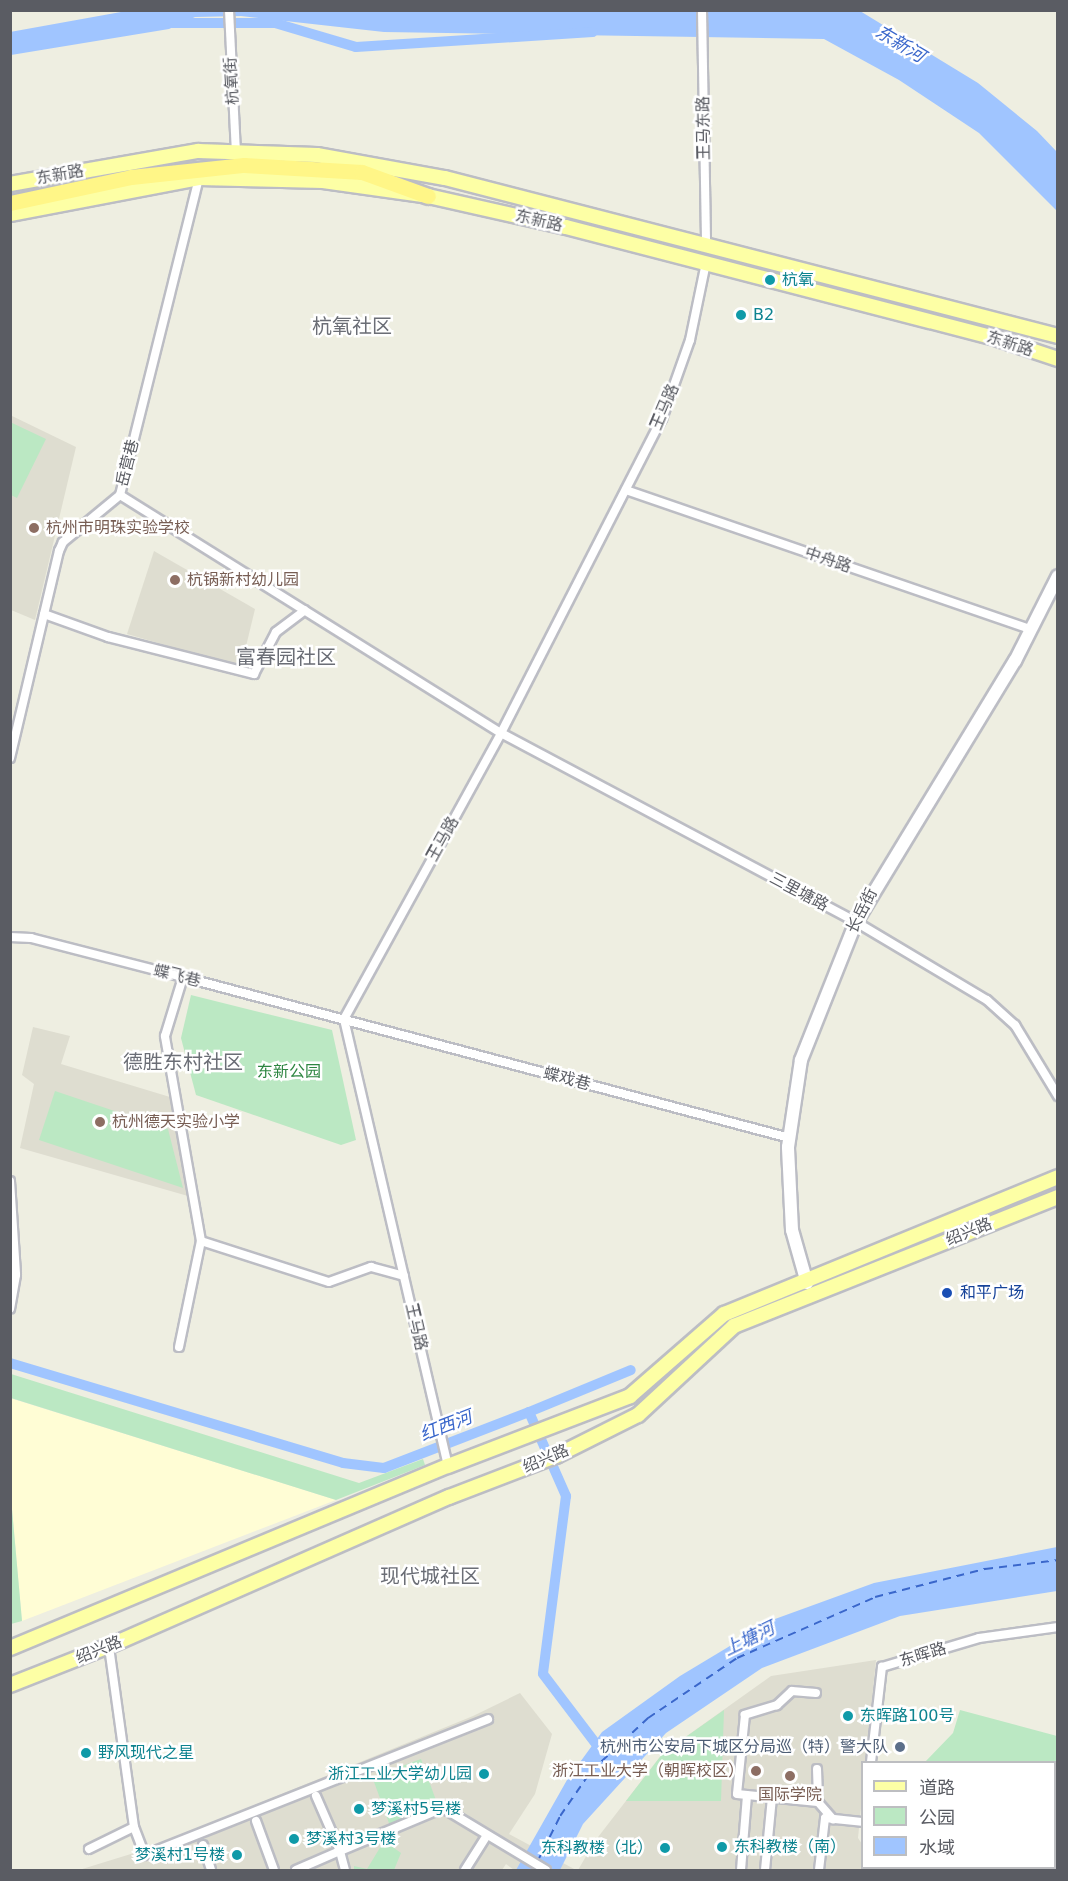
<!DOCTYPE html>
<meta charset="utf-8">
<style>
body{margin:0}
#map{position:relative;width:1068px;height:1881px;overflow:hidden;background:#eeeee1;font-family:"DejaVu Sans","Noto Sans SC",sans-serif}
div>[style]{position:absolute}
.commercial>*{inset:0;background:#fffdd5}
.education>*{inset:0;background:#deddd0}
.green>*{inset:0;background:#bbe8c3;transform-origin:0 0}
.water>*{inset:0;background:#a0c5ff}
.canal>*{height:10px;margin:-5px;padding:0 5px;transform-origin:5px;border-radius:5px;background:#a0c5ff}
.ferry>*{height:1.5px;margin-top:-0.75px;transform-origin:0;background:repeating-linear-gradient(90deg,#3a67cb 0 8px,transparent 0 14px)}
.roads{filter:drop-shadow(2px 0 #bcbdc4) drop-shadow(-2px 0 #bcbdc4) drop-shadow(0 2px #bcbdc4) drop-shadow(0 -2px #bcbdc4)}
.street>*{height:8px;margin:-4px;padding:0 4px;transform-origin:4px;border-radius:4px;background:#fff}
.secondary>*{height:12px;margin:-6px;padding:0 6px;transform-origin:6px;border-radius:6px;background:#fff}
.primary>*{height:14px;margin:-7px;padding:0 7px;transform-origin:7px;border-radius:7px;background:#fdffa5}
.highway>*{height:15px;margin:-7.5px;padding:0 7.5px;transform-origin:7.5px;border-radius:7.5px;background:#fff687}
.dots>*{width:16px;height:16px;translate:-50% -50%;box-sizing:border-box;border:3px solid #fff;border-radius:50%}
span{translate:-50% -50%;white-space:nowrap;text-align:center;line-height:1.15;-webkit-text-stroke:5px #fff;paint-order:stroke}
.street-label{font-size:16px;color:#5a5c63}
.culture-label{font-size:16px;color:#0d838f}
.left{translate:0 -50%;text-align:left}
.right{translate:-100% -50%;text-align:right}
.education-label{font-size:16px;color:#785e54}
.park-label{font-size:16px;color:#2e8642}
.transit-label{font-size:16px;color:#164399}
.service-label{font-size:16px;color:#4e5e75}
.water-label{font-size:18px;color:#3a67cb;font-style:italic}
.quarter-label{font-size:20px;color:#6b6e76}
.frame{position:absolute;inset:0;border:12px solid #5a5c63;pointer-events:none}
.legend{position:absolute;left:861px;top:1761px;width:195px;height:108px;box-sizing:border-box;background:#fff;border:2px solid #bdbec1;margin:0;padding:8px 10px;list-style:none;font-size:18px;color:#5a5c63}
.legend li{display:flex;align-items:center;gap:12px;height:30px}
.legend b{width:30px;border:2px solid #bdbec1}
</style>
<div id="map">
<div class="commercial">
<div style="clip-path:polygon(10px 1398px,336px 1500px,22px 1621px,11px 1498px)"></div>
</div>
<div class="education">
<div style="clip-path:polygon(10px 415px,76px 447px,35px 620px,11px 610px)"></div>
<div style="clip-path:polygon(154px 551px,255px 609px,241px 667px,127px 634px)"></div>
<div style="clip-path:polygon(33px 1027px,70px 1036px,61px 1064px,170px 1097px,188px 1196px,20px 1148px,34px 1084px,22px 1075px)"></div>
<div style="clip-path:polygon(876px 1660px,858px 1838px,862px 1844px,862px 1868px,885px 1870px,578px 1870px,595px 1841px,663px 1753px,771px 1676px)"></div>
<div style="clip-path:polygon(520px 1693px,552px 1734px,535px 1794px,509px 1834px,576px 1870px,514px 1870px,506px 1864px,502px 1870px,79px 1870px,147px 1849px,473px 1716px)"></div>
</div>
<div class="green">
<div style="clip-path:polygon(10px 422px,46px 439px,17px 498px,11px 495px)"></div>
<div style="clip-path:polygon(191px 995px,332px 1030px,356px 1140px,341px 1145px,196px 1095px,181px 1038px)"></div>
<div style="clip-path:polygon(55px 1091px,168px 1129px,183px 1188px,39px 1140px)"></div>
<div style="clip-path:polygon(11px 1374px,359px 1483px,423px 1459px,425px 1465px,336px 1500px,11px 1398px)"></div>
<div style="clip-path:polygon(11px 1498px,22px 1621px,11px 1624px,10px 1624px)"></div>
<div style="clip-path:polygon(724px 1710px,721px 1801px,626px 1801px,663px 1753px)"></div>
<div style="clip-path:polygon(960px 1710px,1057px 1736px,1057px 1870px,984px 1868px,1054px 1868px,1054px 1762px,925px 1762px,953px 1733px)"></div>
<div style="left:421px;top:1759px;width:51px;height:52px;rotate:70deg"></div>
<div style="clip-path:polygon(390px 1845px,401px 1853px,394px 1870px,354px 1870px,354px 1866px,367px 1869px,381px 1846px)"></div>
</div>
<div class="water">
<div style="clip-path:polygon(132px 10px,860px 11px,978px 83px,1037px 131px,1057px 152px,1057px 211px,979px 133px,899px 80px,824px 39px,384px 32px,241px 16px,195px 17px,169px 29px,11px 55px,10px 32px)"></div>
<div style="clip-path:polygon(1057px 1547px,1057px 1591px,900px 1616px,762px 1668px,666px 1733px,583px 1824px,560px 1870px,516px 1870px,567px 1780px,602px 1732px,680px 1676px,775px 1619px,874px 1583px)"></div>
</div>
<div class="canal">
<div style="left:172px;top:23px;width:103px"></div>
<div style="left:275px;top:23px;width:84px;rotate:16.5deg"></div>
<div style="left:356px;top:47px;width:237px;rotate:-3.6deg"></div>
<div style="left:10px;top:1363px;width:348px;rotate:16.7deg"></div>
<div style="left:343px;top:1463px;width:41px;rotate:7deg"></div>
<div style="left:384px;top:1468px;width:155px;rotate:-21.1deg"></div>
<div style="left:529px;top:1412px;width:92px;rotate:66.2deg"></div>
<div style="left:566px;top:1496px;width:179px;rotate:97.4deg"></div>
<div style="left:543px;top:1674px;width:99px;rotate:52.8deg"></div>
<div style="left:529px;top:1412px;width:110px;rotate:-22.4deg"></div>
</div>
<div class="ferry">
<div style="left:537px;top:1862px;width:51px;rotate:-63.4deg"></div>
<div style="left:560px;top:1816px;width:55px;rotate:-55.4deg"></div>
<div style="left:591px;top:1771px;width:78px;rotate:-42.9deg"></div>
<div style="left:648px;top:1718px;width:107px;rotate:-34deg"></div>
<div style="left:737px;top:1658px;width:151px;rotate:-23.8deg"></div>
<div style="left:875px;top:1597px;width:114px;rotate:-14.3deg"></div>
<div style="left:985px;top:1569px;width:74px;rotate:-7deg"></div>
</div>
<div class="roads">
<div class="street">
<div style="left:229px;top:10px;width:141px;rotate:87.2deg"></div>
<div style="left:702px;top:10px;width:235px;rotate:89deg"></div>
<div style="left:626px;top:490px;width:427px;rotate:19deg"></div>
<div style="left:120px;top:495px;width:449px;rotate:32deg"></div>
<div style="left:501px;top:733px;width:402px;rotate:28deg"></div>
<div style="left:856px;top:922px;width:152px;rotate:30.8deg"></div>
<div style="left:987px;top:1000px;width:38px;rotate:42deg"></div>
<div style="left:1015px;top:1025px;width:83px;rotate:58.8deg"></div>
<div style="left:44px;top:614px;width:68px;rotate:19.8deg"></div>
<div style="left:108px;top:637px;width:151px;rotate:14.2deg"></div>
<div style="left:254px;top:674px;width:47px;rotate:-62.4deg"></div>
<div style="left:276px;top:632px;width:36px;rotate:-37deg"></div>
<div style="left:10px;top:758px;width:213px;rotate:-76.7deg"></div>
<div style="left:59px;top:551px;width:10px;rotate:-66deg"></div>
<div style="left:63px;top:542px;width:74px;rotate:-39.5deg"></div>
<div style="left:120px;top:495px;width:327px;rotate:-76deg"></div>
<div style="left:10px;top:937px;width:21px;rotate:3deg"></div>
<div style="left:31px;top:938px;width:157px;rotate:14.4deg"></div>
<div style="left:183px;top:977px;width:628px;rotate:14.86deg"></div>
<div style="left:10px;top:1181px;width:94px;rotate:86.3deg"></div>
<div style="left:16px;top:1275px;width:34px;rotate:100deg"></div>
<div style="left:201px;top:1241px;width:134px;rotate:17.8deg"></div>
<div style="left:329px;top:1282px;width:45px;rotate:-19.7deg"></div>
<div style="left:371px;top:1267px;width:34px;rotate:15deg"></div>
<div style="left:179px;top:1347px;width:108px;rotate:-78.3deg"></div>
<div style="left:201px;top:1241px;width:208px;rotate:-100deg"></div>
<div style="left:165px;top:1036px;width:62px;rotate:-73deg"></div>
<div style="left:448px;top:1466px;width:459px;rotate:-103.1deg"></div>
<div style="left:344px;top:1019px;width:326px;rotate:-61.2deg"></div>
<div style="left:501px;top:733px;width:353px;rotate:-62.9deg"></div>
<div style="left:662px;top:419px;width:84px;rotate:-70.5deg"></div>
<div style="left:690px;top:340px;width:79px;rotate:-78.3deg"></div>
<div style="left:816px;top:1693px;width:24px;rotate:-175deg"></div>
<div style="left:792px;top:1691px;width:21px;rotate:137deg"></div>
<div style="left:777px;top:1705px;width:34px;rotate:163deg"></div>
<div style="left:745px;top:1715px;width:79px;rotate:95.8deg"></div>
<div style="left:737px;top:1794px;width:81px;rotate:5.6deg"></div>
<div style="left:818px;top:1802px;width:23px;rotate:49deg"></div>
<div style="left:871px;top:1762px;width:96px;rotate:-83.4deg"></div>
<div style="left:882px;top:1667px;width:101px;rotate:-16.6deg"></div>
<div style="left:979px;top:1638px;width:80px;rotate:-7.9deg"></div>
<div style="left:817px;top:1769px;width:33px;rotate:88deg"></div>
<div style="left:256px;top:1821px;width:52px;rotate:69.8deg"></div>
<div style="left:134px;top:1827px;width:30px;rotate:69deg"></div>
<div style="left:145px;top:1855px;width:369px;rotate:-21.6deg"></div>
<div style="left:203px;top:1845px;width:26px;rotate:72deg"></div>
<div style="left:89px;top:1849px;width:50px;rotate:-26.1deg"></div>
<div style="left:134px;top:1827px;width:183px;rotate:-97.9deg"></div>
<div style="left:296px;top:1870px;width:48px;rotate:-23.4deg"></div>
<div style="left:340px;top:1851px;width:60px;rotate:-113.6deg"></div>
<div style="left:345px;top:1870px;width:20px;rotate:-105deg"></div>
<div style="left:340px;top:1851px;width:112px;rotate:-22.7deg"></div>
<div style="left:443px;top:1808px;width:120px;rotate:31deg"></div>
<div style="left:465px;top:1870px;width:41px;rotate:-57.8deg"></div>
<div style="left:741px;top:1870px;width:75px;rotate:-85.4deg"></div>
<div style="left:765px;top:1870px;width:73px;rotate:-84.5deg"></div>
<div style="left:819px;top:1870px;width:52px;rotate:-83.4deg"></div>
<div style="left:825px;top:1818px;width:37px;rotate:6deg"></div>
</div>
<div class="secondary">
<div style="left:807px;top:1283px;width:55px;rotate:-105.8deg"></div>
<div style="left:792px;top:1230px;width:83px;rotate:-92.8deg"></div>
<div style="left:788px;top:1147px;width:88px;rotate:-81.5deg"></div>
<div style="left:801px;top:1060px;width:149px;rotate:-68.3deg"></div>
<div style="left:856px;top:922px;width:306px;rotate:-58.7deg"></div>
<div style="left:1015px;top:661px;width:95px;rotate:-63.2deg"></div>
</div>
<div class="primary">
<div style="left:10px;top:184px;width:191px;rotate:-10deg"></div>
<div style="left:198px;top:151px;width:119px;rotate:1.9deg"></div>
<div style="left:317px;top:155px;width:130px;rotate:10.2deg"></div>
<div style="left:445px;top:178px;width:633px;rotate:14.45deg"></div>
<div style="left:10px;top:214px;width:192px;rotate:-10.8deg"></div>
<div style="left:199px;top:178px;width:124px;rotate:1.4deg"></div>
<div style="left:323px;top:181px;width:106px;rotate:8.1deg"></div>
<div style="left:428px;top:196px;width:141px;rotate:12.7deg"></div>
<div style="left:566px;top:227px;width:440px;rotate:14.5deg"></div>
<div style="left:992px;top:337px;width:70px;rotate:18.4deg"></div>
<div style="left:10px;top:1648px;width:474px;rotate:-22.6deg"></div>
<div style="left:448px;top:1466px;width:195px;rotate:-21deg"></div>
<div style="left:630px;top:1396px;width:125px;rotate:-41.1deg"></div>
<div style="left:724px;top:1314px;width:361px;rotate:-22.3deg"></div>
<div style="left:10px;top:1685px;width:106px;rotate:-21.5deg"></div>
<div style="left:109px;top:1646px;width:371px;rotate:-23.7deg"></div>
<div style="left:449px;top:1497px;width:115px;rotate:-21deg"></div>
<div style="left:556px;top:1456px;width:92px;rotate:-26.6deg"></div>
<div style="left:638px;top:1415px;width:131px;rotate:-42.8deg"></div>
<div style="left:734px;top:1326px;width:349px;rotate:-21.7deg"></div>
</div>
<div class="highway">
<div style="left:10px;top:203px;width:124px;rotate:-12.1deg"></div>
<div style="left:131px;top:177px;width:114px;rotate:-6.1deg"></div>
<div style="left:244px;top:165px;width:118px;rotate:3.4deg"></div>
<div style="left:362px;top:172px;width:70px;rotate:20deg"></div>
</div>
</div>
<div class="dots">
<div style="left:770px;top:280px;background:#0f9aa8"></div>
<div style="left:741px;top:315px;background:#0f9aa8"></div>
<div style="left:34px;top:528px;background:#8d6e63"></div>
<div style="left:175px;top:580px;background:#8d6e63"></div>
<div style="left:100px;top:1122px;background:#8d6e63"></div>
<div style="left:947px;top:1293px;background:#1a4fb4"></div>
<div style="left:848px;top:1716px;background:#0f9aa8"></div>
<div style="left:900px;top:1747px;background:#5c6f8a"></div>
<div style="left:86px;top:1753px;background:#0f9aa8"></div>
<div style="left:756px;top:1771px;background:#8d6e63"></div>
<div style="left:484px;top:1774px;background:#0f9aa8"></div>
<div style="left:790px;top:1776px;background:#8d6e63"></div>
<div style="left:359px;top:1809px;background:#0f9aa8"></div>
<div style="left:294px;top:1839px;background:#0f9aa8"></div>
<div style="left:722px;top:1847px;background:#0f9aa8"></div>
<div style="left:665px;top:1848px;background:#0f9aa8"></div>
<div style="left:237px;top:1855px;background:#0f9aa8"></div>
</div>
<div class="street-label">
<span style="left:232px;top:81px;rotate:-93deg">杭氧街</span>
<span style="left:704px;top:128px;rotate:-91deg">王马东路</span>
<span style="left:60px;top:175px;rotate:-10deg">东新路</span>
<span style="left:539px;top:221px;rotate:13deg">东新路</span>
<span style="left:1010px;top:344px;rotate:18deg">东新路</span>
<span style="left:665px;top:407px;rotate:-67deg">王马路</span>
<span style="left:128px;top:463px;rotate:-76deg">岳营巷</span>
<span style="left:828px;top:560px;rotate:19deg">中舟路</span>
<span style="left:443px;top:839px;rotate:-61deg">王马路</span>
<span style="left:799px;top:892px;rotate:28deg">三里塘路</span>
<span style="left:862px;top:911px;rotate:-63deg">长岳街</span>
<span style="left:177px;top:976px;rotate:14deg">蝶飞巷</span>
<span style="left:567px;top:1079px;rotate:15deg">蝶戏巷</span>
<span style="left:969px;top:1232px;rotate:-22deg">绍兴路</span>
<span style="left:416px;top:1327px;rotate:77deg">王马路</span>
<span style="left:546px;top:1459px;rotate:-23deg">绍兴路</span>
<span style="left:99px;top:1650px;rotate:-22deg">绍兴路</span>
<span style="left:923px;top:1655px;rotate:-17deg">东晖路</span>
</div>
<div class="culture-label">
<span class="left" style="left:782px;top:280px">杭氧</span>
<span class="left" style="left:753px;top:315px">B2</span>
<span class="left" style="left:860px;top:1716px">东晖路100号</span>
<span class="left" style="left:98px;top:1753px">野风现代之星</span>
<span class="right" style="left:472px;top:1774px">浙江工业大学幼儿园</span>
<span class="left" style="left:371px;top:1809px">梦溪村5号楼</span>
<span class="left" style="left:306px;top:1839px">梦溪村3号楼</span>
<span class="left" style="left:734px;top:1847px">东科教楼（南）</span>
<span class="right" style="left:653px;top:1848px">东科教楼（北）</span>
<span class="right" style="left:225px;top:1855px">梦溪村1号楼</span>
</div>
<div class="education-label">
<span class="left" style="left:46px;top:528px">杭州市明珠实验学校</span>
<span class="left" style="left:187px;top:580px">杭锅新村幼儿园</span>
<span class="left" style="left:112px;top:1122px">杭州德天实验小学</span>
<span class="right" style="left:744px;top:1771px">浙江工业大学（朝晖校区）</span>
<span style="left:790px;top:1795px">国际学院</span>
</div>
<div class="park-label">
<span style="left:289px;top:1072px">东新公园</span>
</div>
<div class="transit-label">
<span class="left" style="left:960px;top:1293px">和平广场</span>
</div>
<div class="service-label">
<span class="right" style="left:888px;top:1747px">杭州市公安局下城区分局巡（特）警大队</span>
</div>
<div class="water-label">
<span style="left:900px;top:44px;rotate:31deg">东新河</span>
<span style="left:446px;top:1426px;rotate:-21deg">红西河</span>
<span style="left:749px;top:1639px;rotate:-26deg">上塘河</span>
</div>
<div class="quarter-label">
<span style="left:352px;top:326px">杭氧社区</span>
<span style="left:286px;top:657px">富春园社区</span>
<span style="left:183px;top:1062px">德胜东村社区</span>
<span style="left:430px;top:1576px">现代城社区</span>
</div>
<div class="frame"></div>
<ul class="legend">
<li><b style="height:8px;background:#fdffa5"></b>道路</li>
<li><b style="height:16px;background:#bbe8c3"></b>公园</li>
<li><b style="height:16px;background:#a0c5ff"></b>水域</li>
</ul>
</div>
